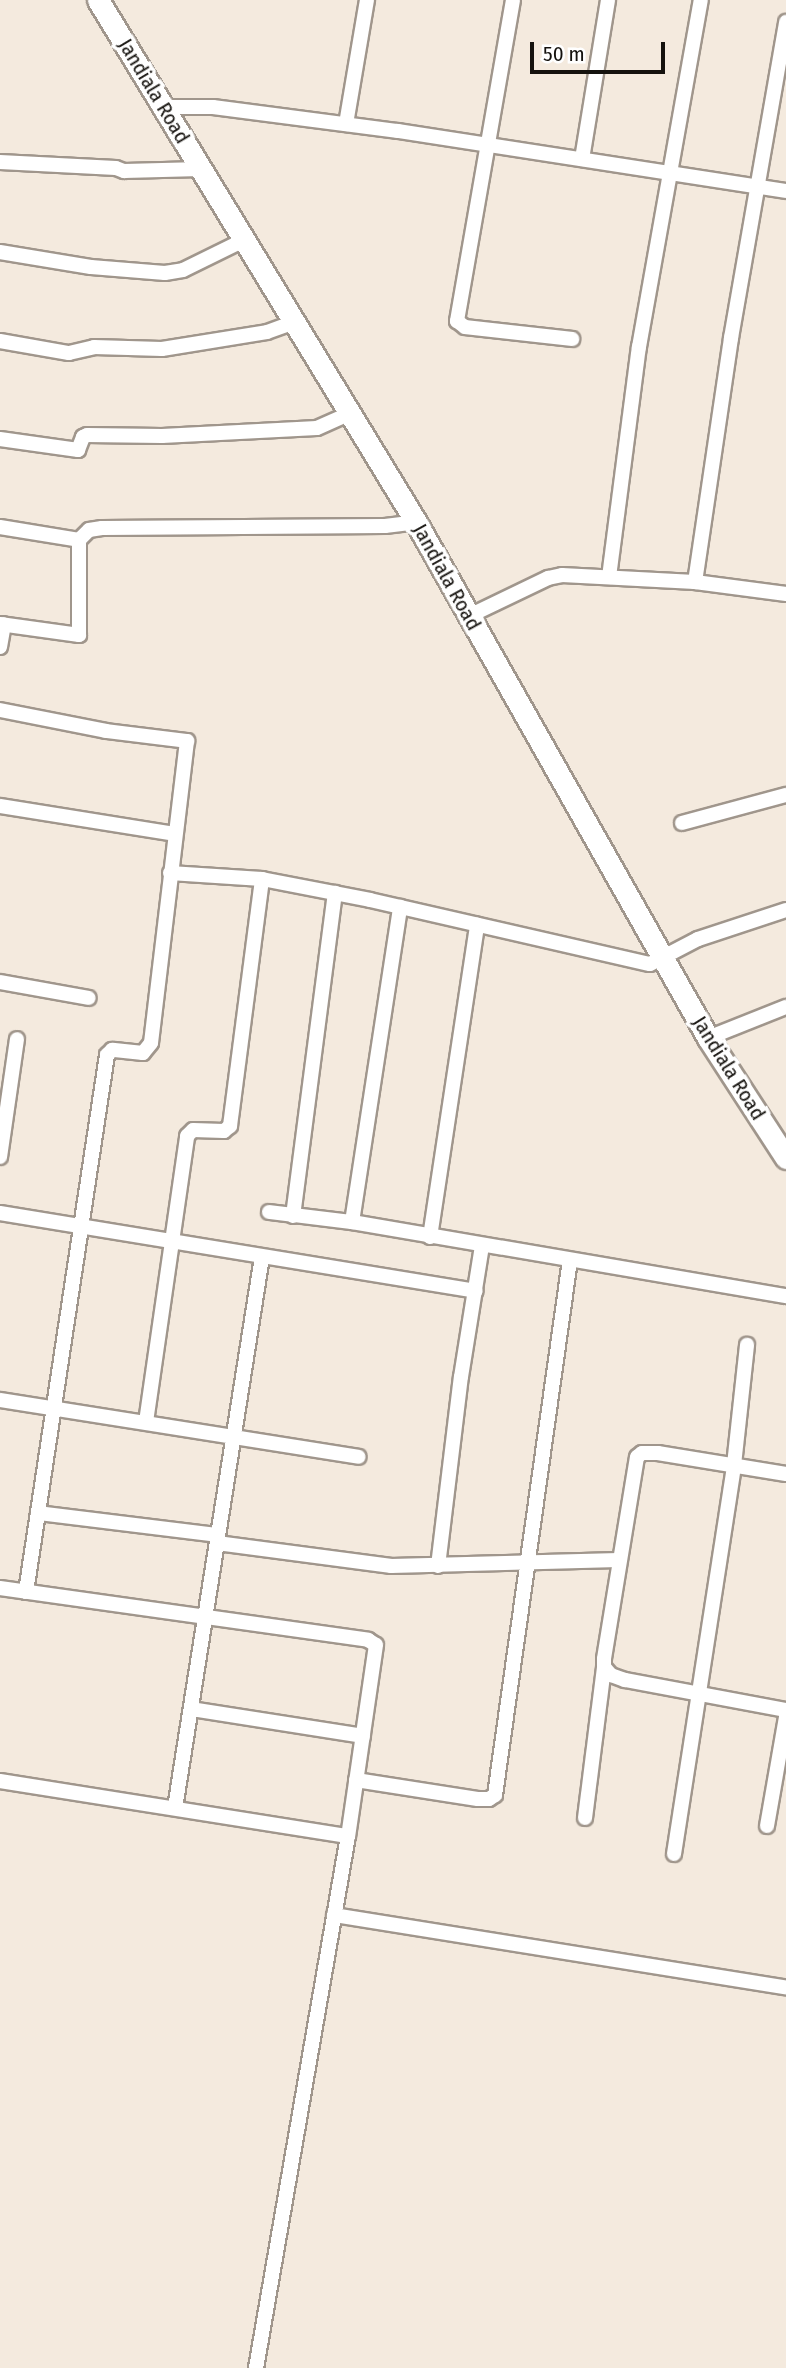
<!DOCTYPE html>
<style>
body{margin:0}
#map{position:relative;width:786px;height:2368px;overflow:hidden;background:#f4eade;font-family:"Fira Sans Condensed",sans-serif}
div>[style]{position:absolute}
.roads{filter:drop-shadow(2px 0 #a0968c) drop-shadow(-2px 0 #a0968c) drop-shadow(0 2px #a0968c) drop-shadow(0 -2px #a0968c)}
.street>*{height:14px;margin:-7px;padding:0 7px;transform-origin:7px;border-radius:7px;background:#fff}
.secondary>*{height:21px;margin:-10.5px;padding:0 10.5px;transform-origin:10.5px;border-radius:10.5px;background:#fff}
span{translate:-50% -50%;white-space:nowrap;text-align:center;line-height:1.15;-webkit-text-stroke:7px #fff;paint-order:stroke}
.street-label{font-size:21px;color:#15120e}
.scale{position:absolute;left:530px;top:42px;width:135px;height:32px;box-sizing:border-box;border:4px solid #15120e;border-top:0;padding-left:9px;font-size:21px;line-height:24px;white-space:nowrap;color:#15120e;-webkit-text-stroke:5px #fff;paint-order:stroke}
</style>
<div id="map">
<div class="roads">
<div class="street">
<div style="left:513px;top:0;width:326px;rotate:99.9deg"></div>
<div style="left:457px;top:321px;width:10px;rotate:37deg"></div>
<div style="left:465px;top:327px;width:108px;rotate:6.4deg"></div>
<div style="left:163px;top:107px;width:50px"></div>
<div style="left:213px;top:107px;width:187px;rotate:7.4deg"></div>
<div style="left:398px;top:131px;width:393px;rotate:8.8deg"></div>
<div style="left:346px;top:124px;width:126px;rotate:-80.4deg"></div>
<div style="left:582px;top:159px;width:161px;rotate:-80.7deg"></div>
<div style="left:0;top:162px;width:116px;rotate:3deg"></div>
<div style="left:116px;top:168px;width:9px;rotate:21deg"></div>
<div style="left:124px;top:171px;width:77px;rotate:-1.5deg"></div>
<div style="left:0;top:252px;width:92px;rotate:9.4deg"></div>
<div style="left:91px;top:267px;width:74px;rotate:4.6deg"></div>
<div style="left:165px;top:273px;width:18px;rotate:-9deg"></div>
<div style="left:183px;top:270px;width:68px;rotate:-26.2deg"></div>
<div style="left:0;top:341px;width:70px;rotate:9.9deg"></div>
<div style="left:69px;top:353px;width:26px;rotate:-13deg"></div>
<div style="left:94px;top:347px;width:68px;rotate:1.7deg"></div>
<div style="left:162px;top:349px;width:106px;rotate:-9.2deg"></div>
<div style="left:267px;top:332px;width:29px;rotate:-20deg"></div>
<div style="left:0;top:439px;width:79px;rotate:8deg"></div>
<div style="left:78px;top:450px;width:14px;rotate:-69deg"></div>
<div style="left:83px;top:437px;width:4px;rotate:-27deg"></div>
<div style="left:87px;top:435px;width:75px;rotate:0.8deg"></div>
<div style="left:162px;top:436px;width:155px;rotate:-3deg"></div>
<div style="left:317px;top:428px;width:36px;rotate:-24deg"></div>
<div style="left:0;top:527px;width:80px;rotate:9.3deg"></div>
<div style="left:79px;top:540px;width:14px;rotate:-45deg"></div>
<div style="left:89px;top:530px;width:13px;rotate:-9deg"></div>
<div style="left:102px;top:528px;width:283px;rotate:-0.4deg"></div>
<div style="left:385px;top:526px;width:31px;rotate:-7deg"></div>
<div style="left:609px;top:577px;width:232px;rotate:-82.6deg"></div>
<div style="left:639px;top:347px;width:352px;rotate:-79.9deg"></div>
<div style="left:695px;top:582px;width:247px;rotate:-81.6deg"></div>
<div style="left:731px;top:338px;width:321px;rotate:-80.1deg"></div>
<div style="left:469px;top:616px;width:88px;rotate:-25.7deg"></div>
<div style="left:548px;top:578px;width:14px;rotate:-12deg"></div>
<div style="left:562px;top:575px;width:133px;rotate:3deg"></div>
<div style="left:695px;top:582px;width:92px;rotate:7.5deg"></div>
<div style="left:0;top:624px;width:80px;rotate:7.9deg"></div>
<div style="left:79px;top:635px;width:95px;rotate:-90deg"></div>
<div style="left:0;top:647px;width:23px;rotate:-80deg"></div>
<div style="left:0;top:710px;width:108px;rotate:11.2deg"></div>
<div style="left:106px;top:731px;width:82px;rotate:7deg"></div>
<div style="left:187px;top:741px;width:304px;rotate:96.8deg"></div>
<div style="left:151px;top:1043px;width:13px;rotate:129deg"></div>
<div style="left:143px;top:1053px;width:31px;rotate:-174deg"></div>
<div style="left:112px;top:1050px;width:7px;rotate:135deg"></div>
<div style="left:107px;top:1055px;width:543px;rotate:98.58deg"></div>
<div style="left:0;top:806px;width:176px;rotate:9.1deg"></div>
<div style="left:682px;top:823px;width:108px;rotate:-15.1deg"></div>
<div style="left:170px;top:873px;width:92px;rotate:3.7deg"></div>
<div style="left:262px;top:879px;width:110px;rotate:11deg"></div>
<div style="left:370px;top:900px;width:287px;rotate:12.9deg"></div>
<div style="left:650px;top:964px;width:54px;rotate:-27.5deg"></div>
<div style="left:698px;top:939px;width:93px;rotate:-18.2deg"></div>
<div style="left:0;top:982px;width:90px;rotate:10.2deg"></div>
<div style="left:708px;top:1038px;width:84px;rotate:-21.7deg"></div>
<div style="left:0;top:1157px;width:119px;rotate:-81.8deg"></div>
<div style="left:269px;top:1212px;width:84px;rotate:6.9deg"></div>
<div style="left:352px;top:1222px;width:440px;rotate:9.7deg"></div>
<div style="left:0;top:1213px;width:482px;rotate:9.3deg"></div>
<div style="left:293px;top:1216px;width:326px;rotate:-82.6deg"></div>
<div style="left:352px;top:1222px;width:319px;rotate:-81.3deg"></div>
<div style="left:430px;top:1237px;width:316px;rotate:-81.4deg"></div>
<div style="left:0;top:1400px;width:363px;rotate:9deg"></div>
<div style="left:146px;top:1422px;width:289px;rotate:-81.8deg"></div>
<div style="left:187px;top:1136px;width:8px;rotate:-45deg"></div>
<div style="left:193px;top:1130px;width:31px;rotate:2deg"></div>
<div style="left:224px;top:1131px;width:8px;rotate:-40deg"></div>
<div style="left:230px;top:1126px;width:249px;rotate:-82.6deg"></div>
<div style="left:786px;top:1474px;width:130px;rotate:-170.7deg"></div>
<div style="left:658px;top:1453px;width:16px;rotate:180deg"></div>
<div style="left:642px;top:1453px;width:6px;rotate:141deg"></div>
<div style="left:637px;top:1457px;width:205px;rotate:99.3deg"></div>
<div style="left:604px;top:1659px;width:8px;rotate:90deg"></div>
<div style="left:604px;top:1667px;width:11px;rotate:49deg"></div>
<div style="left:611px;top:1675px;width:15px;rotate:20deg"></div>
<div style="left:625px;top:1680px;width:164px;rotate:10.6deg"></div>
<div style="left:38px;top:1513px;width:181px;rotate:7deg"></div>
<div style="left:217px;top:1543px;width:176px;rotate:7.5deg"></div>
<div style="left:391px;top:1566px;width:228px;rotate:-1.5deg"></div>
<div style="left:438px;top:1566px;width:190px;rotate:-83.1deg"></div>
<div style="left:461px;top:1377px;width:133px;rotate:-80.9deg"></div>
<div style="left:0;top:1588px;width:372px;rotate:8deg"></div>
<div style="left:368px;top:1640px;width:9px;rotate:32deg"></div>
<div style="left:376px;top:1645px;width:193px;rotate:98.3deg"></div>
<div style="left:348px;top:1836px;width:540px;rotate:99.81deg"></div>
<div style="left:191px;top:1709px;width:174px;rotate:8.9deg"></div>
<div style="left:356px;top:1780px;width:123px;rotate:8.9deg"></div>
<div style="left:478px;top:1799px;width:11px"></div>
<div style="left:489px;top:1799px;width:7px;rotate:-34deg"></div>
<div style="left:495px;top:1795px;width:540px;rotate:-82.02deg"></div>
<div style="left:0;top:1781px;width:352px;rotate:9deg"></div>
<div style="left:175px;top:1808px;width:558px;rotate:-81.03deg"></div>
<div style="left:585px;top:1818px;width:152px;rotate:-82.8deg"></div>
<div style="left:767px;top:1826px;width:111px;rotate:-80.1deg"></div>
<div style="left:674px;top:1854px;width:394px;rotate:-81.2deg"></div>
<div style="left:734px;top:1465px;width:121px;rotate:-83.8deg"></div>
<div style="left:334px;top:1915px;width:458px;rotate:9.1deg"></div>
</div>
<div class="secondary">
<div style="left:98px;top:0;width:611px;rotate:58.65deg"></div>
<div style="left:416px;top:522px;width:593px;rotate:60.49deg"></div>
<div style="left:708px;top:1038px;width:143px;rotate:57deg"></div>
</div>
</div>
<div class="street-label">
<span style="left:154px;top:91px;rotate:59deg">Jandiala Road</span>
<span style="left:447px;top:577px;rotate:61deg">Jandiala Road</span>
<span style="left:729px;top:1068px;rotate:58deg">Jandiala Road</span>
</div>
<div class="scale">50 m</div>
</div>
